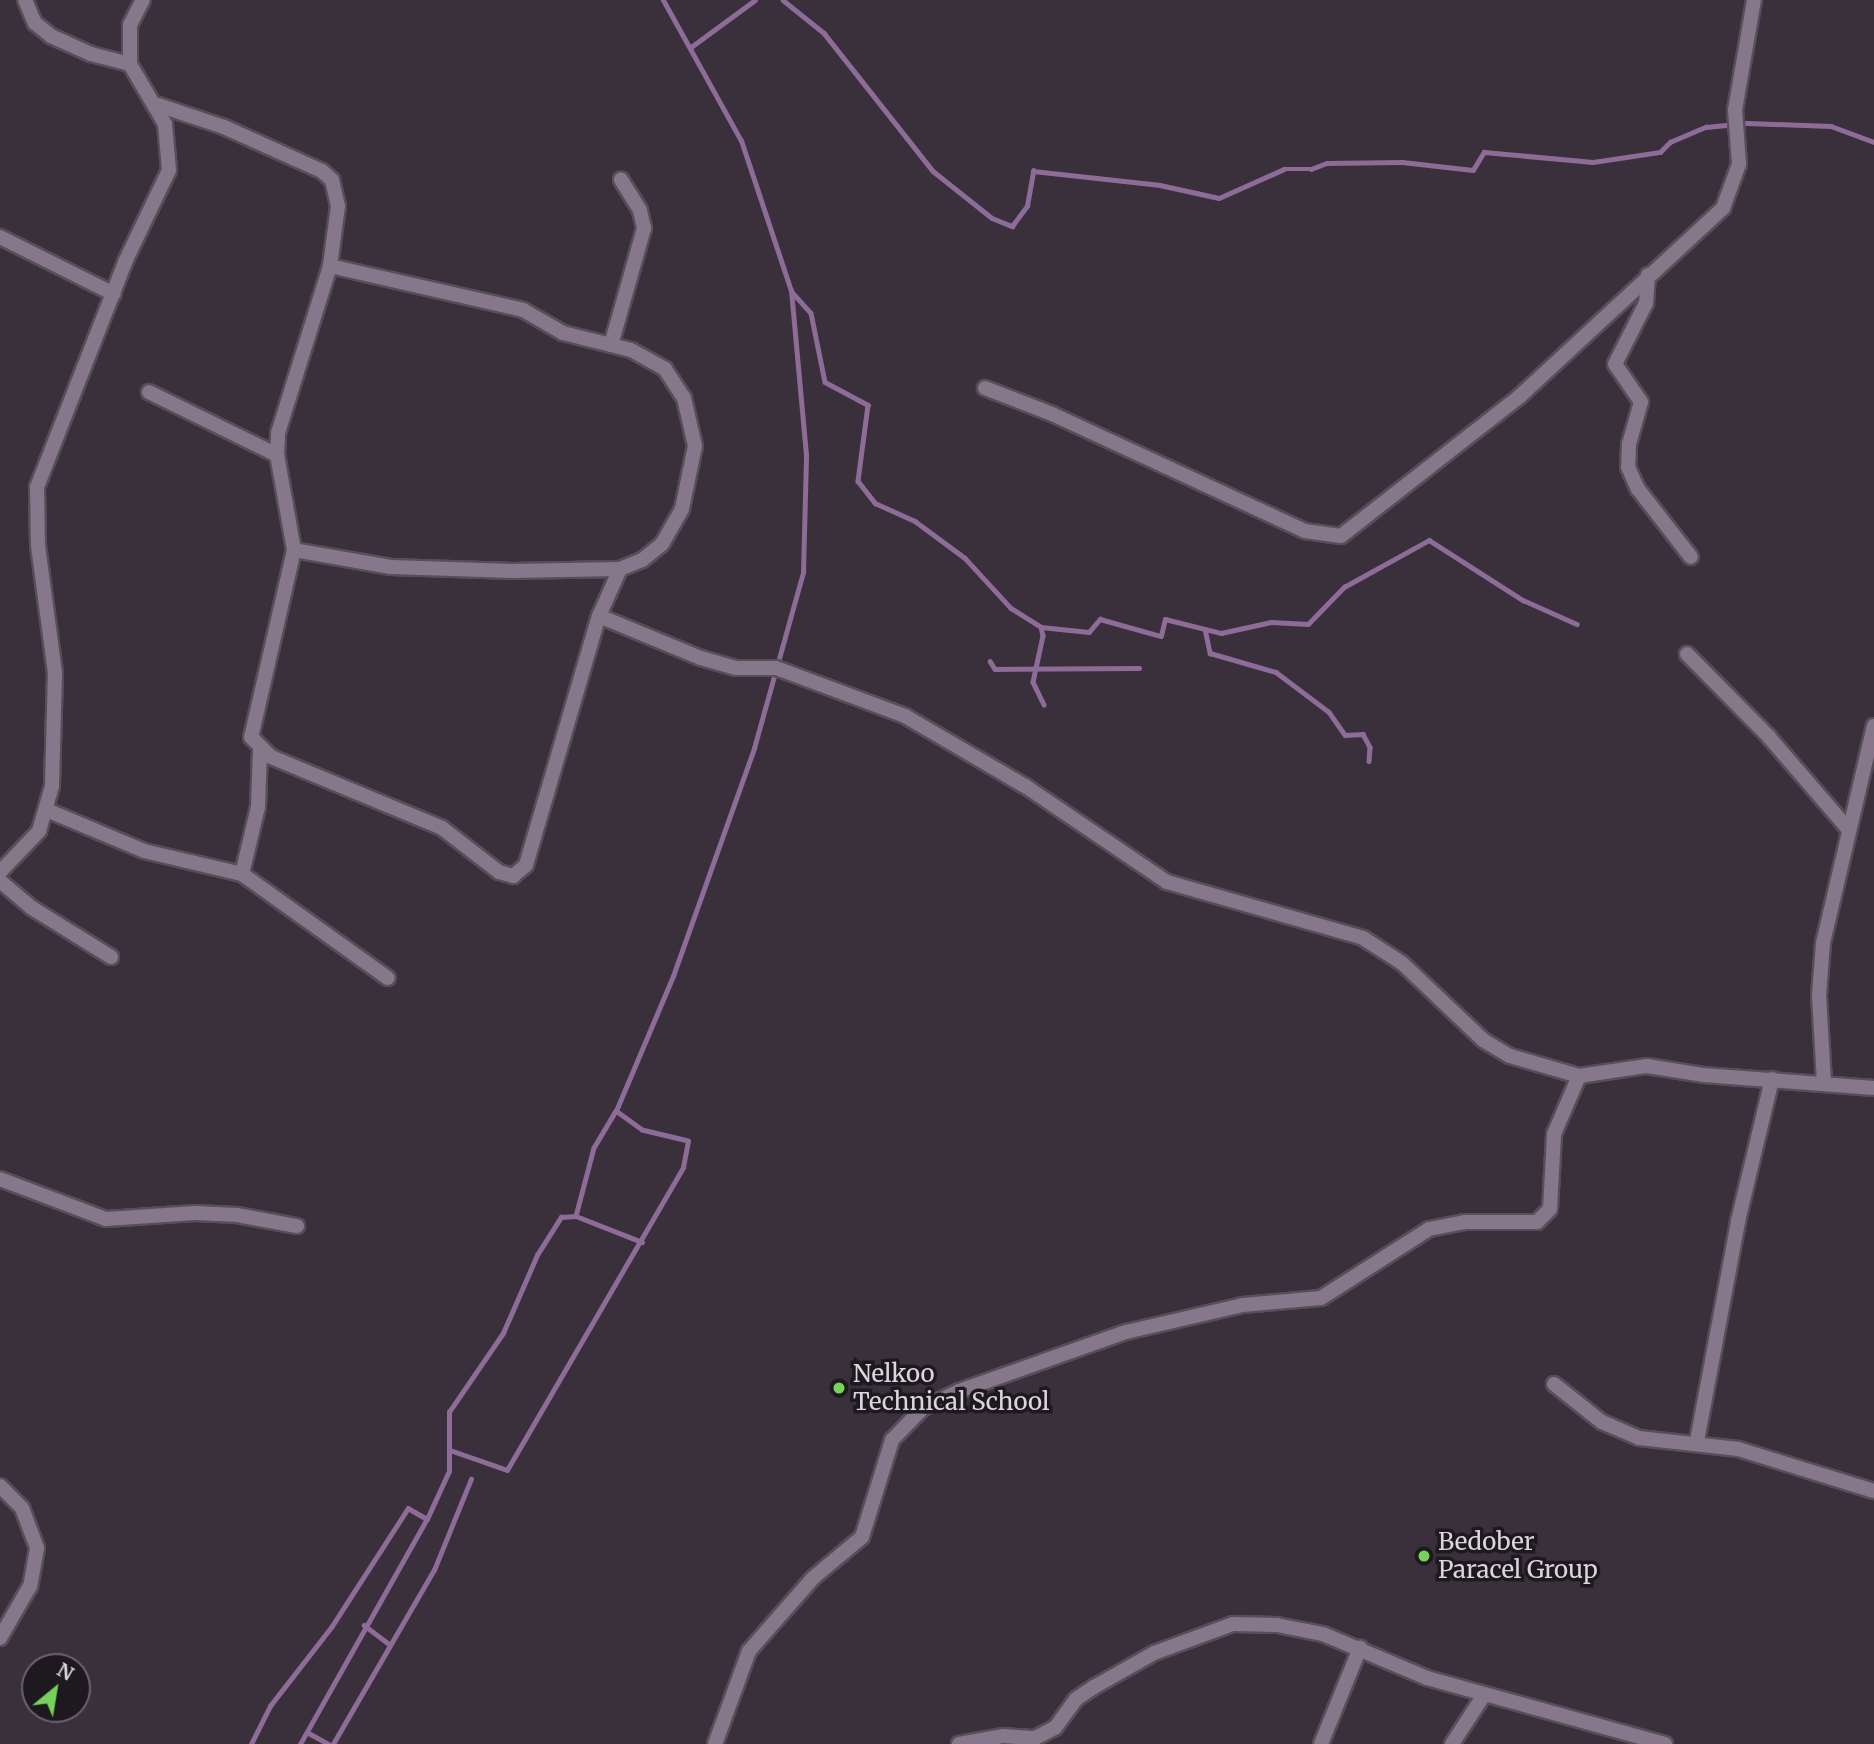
<!DOCTYPE html>
<style>
body{margin:0}
#map{position:relative;width:1874px;height:1744px;overflow:hidden;background:#39303b;font-family:Merriweather,serif}
div>[style]{position:absolute}
.stream>*{height:4.5px;margin:-2.25px;padding:0 2.25px;transform-origin:2.25px;border-radius:2.25px;background:#8d6c97}
.roads{filter:drop-shadow(2px 0 #564e58) drop-shadow(-2px 0 #564e58) drop-shadow(0 2px #564e58) drop-shadow(0 -2px #564e58)}
.street>*{height:14px;margin:-7px;padding:0 7px;transform-origin:7px;border-radius:7px;background:#86778a}
.dots>*{width:19px;height:19px;translate:-50% -50%;box-sizing:border-box;border:4px solid #1d191f;border-radius:50%}
span{translate:-50% -50%;white-space:nowrap;text-align:center;line-height:1.15;-webkit-text-stroke:7px #1d191f;paint-order:stroke}
.poi-label{font-size:24px;color:#dbd5dc}
.left{translate:0 -50%;text-align:left}
.north{position:absolute;left:21px;top:1653px;width:70px;height:70px;box-sizing:border-box;background:#1d191f;border:2px solid #69646b;border-radius:50%;rotate:30deg;font-size:19px;font-weight:700;line-height:28px;text-align:center;color:#dbd5dc}
.north::after{content:'';display:block;margin:auto;width:24px;height:32px;background:#77d259;clip-path:polygon(50% 0,100% 100%,50% 72%,0 100%)}
</style>
<div id="map">
<div class="stream">
<div style="left:783px;top:0;width:53px;rotate:38.8deg"></div>
<div style="left:824px;top:33px;width:176px;rotate:51.7deg"></div>
<div style="left:933px;top:171px;width:75px;rotate:38.5deg"></div>
<div style="left:992px;top:218px;width:22px;rotate:22deg"></div>
<div style="left:1012px;top:226px;width:25px;rotate:-53deg"></div>
<div style="left:1027px;top:206px;width:36px;rotate:-80deg"></div>
<div style="left:1033px;top:171px;width:128px;rotate:6.3deg"></div>
<div style="left:1160px;top:185px;width:60px;rotate:12.4deg"></div>
<div style="left:1219px;top:198px;width:71px;rotate:-24deg"></div>
<div style="left:1284px;top:169px;width:27px"></div>
<div style="left:1311px;top:169px;width:17px;rotate:-21deg"></div>
<div style="left:1327px;top:163px;width:75px;rotate:-0.8deg"></div>
<div style="left:1402px;top:162px;width:71px;rotate:6.4deg"></div>
<div style="left:1473px;top:170px;width:21px;rotate:-59deg"></div>
<div style="left:1484px;top:152px;width:109px;rotate:5.2deg"></div>
<div style="left:1593px;top:162px;width:68px;rotate:-8.5deg"></div>
<div style="left:1660px;top:152px;width:14px;rotate:-45deg"></div>
<div style="left:1670px;top:142px;width:39px;rotate:-23deg"></div>
<div style="left:1706px;top:127px;width:41px;rotate:-5.6deg"></div>
<div style="left:1747px;top:123px;width:84px;rotate:2deg"></div>
<div style="left:1831px;top:126px;width:46px;rotate:20.4deg"></div>
<div style="left:691px;top:47px;width:79px;rotate:-36.3deg"></div>
<div style="left:792px;top:292px;width:28px;rotate:48deg"></div>
<div style="left:811px;top:313px;width:70px;rotate:78.5deg"></div>
<div style="left:825px;top:382px;width:49px;rotate:28.1deg"></div>
<div style="left:868px;top:405px;width:77px;rotate:97.5deg"></div>
<div style="left:858px;top:481px;width:28px;rotate:52deg"></div>
<div style="left:875px;top:503px;width:44px;rotate:24.2deg"></div>
<div style="left:915px;top:521px;width:62px;rotate:36.5deg"></div>
<div style="left:965px;top:558px;width:68px;rotate:47.4deg"></div>
<div style="left:1011px;top:608px;width:36px;rotate:32deg"></div>
<div style="left:1041px;top:627px;width:48px;rotate:5.9deg"></div>
<div style="left:1089px;top:632px;width:17px;rotate:-50deg"></div>
<div style="left:1100px;top:619px;width:63px;rotate:15.6deg"></div>
<div style="left:1161px;top:636px;width:17px;rotate:-77deg"></div>
<div style="left:1165px;top:619px;width:58px;rotate:14deg"></div>
<div style="left:1221px;top:633px;width:51px;rotate:-12.4deg"></div>
<div style="left:1271px;top:622px;width:37px;rotate:3deg"></div>
<div style="left:1308px;top:624px;width:52px;rotate:-45.8deg"></div>
<div style="left:1344px;top:587px;width:97px;rotate:-28.9deg"></div>
<div style="left:1429px;top:540px;width:112px;rotate:32.6deg"></div>
<div style="left:1523px;top:600px;width:59px;rotate:24deg"></div>
<div style="left:1041px;top:627px;width:9px;rotate:77deg"></div>
<div style="left:1043px;top:636px;width:47px;rotate:102.3deg"></div>
<div style="left:1033px;top:682px;width:25px;rotate:64deg"></div>
<div style="left:1205px;top:629px;width:25px;rotate:78deg"></div>
<div style="left:1210px;top:653px;width:69px;rotate:16.1deg"></div>
<div style="left:1276px;top:672px;width:66px;rotate:37deg"></div>
<div style="left:1329px;top:712px;width:28px;rotate:55deg"></div>
<div style="left:1345px;top:735px;width:18px;rotate:-3deg"></div>
<div style="left:1363px;top:734px;width:15px;rotate:62deg"></div>
<div style="left:1370px;top:747px;width:14px;rotate:94deg"></div>
<div style="left:990px;top:661px;width:9px;rotate:58deg"></div>
<div style="left:995px;top:669px;width:144px;rotate:-0.4deg"></div>
<div style="left:616px;top:1111px;width:43px;rotate:120.7deg"></div>
<div style="left:594px;top:1148px;width:70px;rotate:104.8deg"></div>
<div style="left:576px;top:1216px;width:71px;rotate:21.5deg"></div>
<div style="left:450px;top:1450px;width:60px;rotate:19.3deg"></div>
<div style="left:507px;top:1470px;width:350px;rotate:-59.8deg"></div>
<div style="left:683px;top:1167px;width:26px;rotate:-79deg"></div>
<div style="left:688px;top:1141px;width:47px;rotate:-166.6deg"></div>
<div style="left:642px;top:1130px;width:32px;rotate:-144deg"></div>
<div style="left:616px;top:1111px;width:147px;rotate:-67.1deg"></div>
<div style="left:673px;top:976px;width:242px;rotate:-70.4deg"></div>
<div style="left:754px;top:748px;width:183px;rotate:-74.4deg"></div>
<div style="left:803px;top:572px;width:117px;rotate:-88.5deg"></div>
<div style="left:806px;top:455px;width:165px;rotate:-95.2deg"></div>
<div style="left:791px;top:291px;width:158px;rotate:-108.4deg"></div>
<div style="left:741px;top:141px;width:161px;rotate:-119deg"></div>
<div style="left:364px;top:1625px;width:31px;rotate:37deg"></div>
<div style="left:307px;top:1732px;width:25px;rotate:29deg"></div>
<div style="left:251px;top:1744px;width:42px;rotate:-63.4deg"></div>
<div style="left:270px;top:1706px;width:101px;rotate:-52.2deg"></div>
<div style="left:332px;top:1626px;width:140px;rotate:-57.2deg"></div>
<div style="left:408px;top:1508px;width:22px;rotate:30deg"></div>
<div style="left:300px;top:1744px;width:258px;rotate:-60.6deg"></div>
<div style="left:427px;top:1519px;width:53px;rotate:-65.4deg"></div>
<div style="left:449px;top:1471px;width:59px;rotate:-90deg"></div>
<div style="left:449px;top:1412px;width:96px;rotate:-55.6deg"></div>
<div style="left:503px;top:1333px;width:85px;rotate:-66.4deg"></div>
<div style="left:537px;top:1255px;width:45px;rotate:-57.7deg"></div>
<div style="left:561px;top:1217px;width:15px;rotate:-4deg"></div>
<div style="left:333px;top:1744px;width:201px;rotate:-59.9deg"></div>
<div style="left:434px;top:1570px;width:98px;rotate:-67.9deg"></div>
</div>
<div class="roads">
<div class="street">
<div style="left:25px;top:0;width:25px;rotate:67deg"></div>
<div style="left:35px;top:23px;width:21px;rotate:39deg"></div>
<div style="left:51px;top:36px;width:44px;rotate:24.2deg"></div>
<div style="left:91px;top:54px;width:40px;rotate:14.4deg"></div>
<div style="left:158px;top:105px;width:70px;rotate:18.4deg"></div>
<div style="left:224px;top:127px;width:107px;rotate:24.2deg"></div>
<div style="left:322px;top:171px;width:13px;rotate:42deg"></div>
<div style="left:332px;top:180px;width:27px;rotate:77deg"></div>
<div style="left:338px;top:206px;width:61px;rotate:97.6deg"></div>
<div style="left:330px;top:266px;width:198px;rotate:12.8deg"></div>
<div style="left:523px;top:310px;width:46px;rotate:29.9deg"></div>
<div style="left:563px;top:333px;width:70px;rotate:14deg"></div>
<div style="left:631px;top:350px;width:39px;rotate:29deg"></div>
<div style="left:665px;top:369px;width:35px;rotate:57deg"></div>
<div style="left:684px;top:398px;width:49px;rotate:77.1deg"></div>
<div style="left:695px;top:446px;width:64px;rotate:101.7deg"></div>
<div style="left:682px;top:509px;width:40px;rotate:119.7deg"></div>
<div style="left:662px;top:544px;width:26px;rotate:141deg"></div>
<div style="left:642px;top:560px;width:24px;rotate:158deg"></div>
<div style="left:620px;top:569px;width:107px;rotate:178.9deg"></div>
<div style="left:513px;top:571px;width:122px;rotate:-178.1deg"></div>
<div style="left:391px;top:567px;width:98px;rotate:-170.1deg"></div>
<div style="left:294px;top:550px;width:97px;rotate:-100.1deg"></div>
<div style="left:277px;top:455px;width:22px;rotate:-87deg"></div>
<div style="left:278px;top:433px;width:175px;rotate:-72.7deg"></div>
<div style="left:0;top:237px;width:127px;rotate:26.6deg"></div>
<div style="left:1648px;top:275px;width:28px;rotate:94deg"></div>
<div style="left:1646px;top:303px;width:68px;rotate:116.9deg"></div>
<div style="left:1615px;top:364px;width:46px;rotate:55.6deg"></div>
<div style="left:1641px;top:402px;width:44px;rotate:105.9deg"></div>
<div style="left:1629px;top:444px;width:23px;rotate:92deg"></div>
<div style="left:1628px;top:467px;width:24px;rotate:66deg"></div>
<div style="left:1638px;top:489px;width:86px;rotate:52.1deg"></div>
<div style="left:611px;top:345px;width:122px;rotate:-74.2deg"></div>
<div style="left:644px;top:228px;width:18px;rotate:-103deg"></div>
<div style="left:640px;top:210px;width:36px;rotate:-122deg"></div>
<div style="left:985px;top:388px;width:72px;rotate:21.2deg"></div>
<div style="left:1052px;top:414px;width:279px;rotate:24.8deg"></div>
<div style="left:1305px;top:531px;width:36px;rotate:8deg"></div>
<div style="left:1341px;top:536px;width:227px;rotate:-38deg"></div>
<div style="left:1520px;top:396px;width:277px;rotate:-42.8deg"></div>
<div style="left:1723px;top:208px;width:47px;rotate:-70deg"></div>
<div style="left:1739px;top:164px;width:54px;rotate:-94.2deg"></div>
<div style="left:1735px;top:110px;width:112px;rotate:-80.2deg"></div>
<div style="left:149px;top:392px;width:143px;rotate:26.2deg"></div>
<div style="left:294px;top:550px;width:192px;rotate:102.9deg"></div>
<div style="left:251px;top:737px;width:28px;rotate:45deg"></div>
<div style="left:271px;top:757px;width:185px;rotate:22.5deg"></div>
<div style="left:442px;top:828px;width:72px;rotate:37.7deg"></div>
<div style="left:499px;top:872px;width:15px;rotate:16deg"></div>
<div style="left:513px;top:876px;width:17px;rotate:-40deg"></div>
<div style="left:526px;top:865px;width:259px;rotate:-73.7deg"></div>
<div style="left:599px;top:616px;width:51px;rotate:-65.9deg"></div>
<div style="left:599px;top:616px;width:110px;rotate:22.4deg"></div>
<div style="left:701px;top:658px;width:36px;rotate:16deg"></div>
<div style="left:736px;top:668px;width:40px"></div>
<div style="left:776px;top:668px;width:138px;rotate:20.4deg"></div>
<div style="left:905px;top:716px;width:139px;rotate:30.3deg"></div>
<div style="left:1025px;top:786px;width:171px;rotate:34.1deg"></div>
<div style="left:1167px;top:882px;width:204px;rotate:15.9deg"></div>
<div style="left:1363px;top:938px;width:46px;rotate:32.7deg"></div>
<div style="left:1402px;top:963px;width:112px;rotate:43.5deg"></div>
<div style="left:1483px;top:1040px;width:31px;rotate:31deg"></div>
<div style="left:1510px;top:1056px;width:72px;rotate:16.2deg"></div>
<div style="left:1579px;top:1076px;width:69px;rotate:-8.4deg"></div>
<div style="left:1647px;top:1066px;width:58px;rotate:9deg"></div>
<div style="left:1704px;top:1075px;width:170px;rotate:4.4deg"></div>
<div style="left:1687px;top:654px;width:117px;rotate:45.3deg"></div>
<div style="left:1769px;top:737px;width:121px;rotate:49.3deg"></div>
<div style="left:49px;top:811px;width:103px;rotate:22.8deg"></div>
<div style="left:144px;top:851px;width:101px;rotate:13.2deg"></div>
<div style="left:242px;top:874px;width:179px;rotate:35.5deg"></div>
<div style="left:0;top:872px;width:57px;rotate:-46.4deg"></div>
<div style="left:39px;top:831px;width:47px;rotate:-73.9deg"></div>
<div style="left:52px;top:786px;width:113px;rotate:-88.5deg"></div>
<div style="left:55px;top:673px;width:129px;rotate:-97.6deg"></div>
<div style="left:38px;top:545px;width:58px;rotate:-91deg"></div>
<div style="left:37px;top:487px;width:242px;rotate:-68.6deg"></div>
<div style="left:125px;top:262px;width:102px;rotate:-64.4deg"></div>
<div style="left:169px;top:170px;width:46px;rotate:-95deg"></div>
<div style="left:165px;top:124px;width:69px;rotate:-120.3deg"></div>
<div style="left:130px;top:64px;width:39px;rotate:-90deg"></div>
<div style="left:130px;top:25px;width:28px;rotate:-63deg"></div>
<div style="left:242px;top:874px;width:69px;rotate:-76.6deg"></div>
<div style="left:258px;top:807px;width:57px;rotate:-88deg"></div>
<div style="left:0;top:881px;width:42px;rotate:40.2deg"></div>
<div style="left:32px;top:908px;width:93px;rotate:31.8deg"></div>
<div style="left:1824px;top:1082px;width:87px;rotate:-93.3deg"></div>
<div style="left:1819px;top:995px;width:52px;rotate:-85.6deg"></div>
<div style="left:1823px;top:943px;width:223px;rotate:-76.8deg"></div>
<div style="left:0;top:1179px;width:113px;rotate:20.7deg"></div>
<div style="left:106px;top:1219px;width:89px;rotate:-3.9deg"></div>
<div style="left:195px;top:1213px;width:42px;rotate:2.7deg"></div>
<div style="left:237px;top:1215px;width:61px;rotate:10.4deg"></div>
<div style="left:1554px;top:1384px;width:61px;rotate:38.4deg"></div>
<div style="left:1602px;top:1422px;width:40px;rotate:23.4deg"></div>
<div style="left:1639px;top:1438px;width:100px;rotate:6.3deg"></div>
<div style="left:1738px;top:1449px;width:142px;rotate:17.2deg"></div>
<div style="left:1697px;top:1441px;width:224px;rotate:-79.4deg"></div>
<div style="left:1738px;top:1221px;width:146px;rotate:-76.5deg"></div>
<div style="left:0;top:1486px;width:31px;rotate:45deg"></div>
<div style="left:22px;top:1508px;width:43px;rotate:69.4deg"></div>
<div style="left:37px;top:1548px;width:39px;rotate:100deg"></div>
<div style="left:30px;top:1586px;width:60px;rotate:120deg"></div>
<div style="left:715px;top:1744px;width:99px;rotate:-69.9deg"></div>
<div style="left:749px;top:1651px;width:97px;rotate:-48.8deg"></div>
<div style="left:813px;top:1578px;width:64px;rotate:-39.9deg"></div>
<div style="left:862px;top:1537px;width:102px;rotate:-72.8deg"></div>
<div style="left:892px;top:1440px;width:45px;rotate:-45.9deg"></div>
<div style="left:923px;top:1408px;width:40px;rotate:-25deg"></div>
<div style="left:959px;top:1391px;width:177px;rotate:-19.5deg"></div>
<div style="left:1126px;top:1332px;width:120px;rotate:-13deg"></div>
<div style="left:1243px;top:1305px;width:78px;rotate:-5.1deg"></div>
<div style="left:1321px;top:1298px;width:128px;rotate:-32.6deg"></div>
<div style="left:1429px;top:1229px;width:37px;rotate:-11deg"></div>
<div style="left:1465px;top:1222px;width:72px"></div>
<div style="left:1537px;top:1222px;width:18px;rotate:-45deg"></div>
<div style="left:1550px;top:1209px;width:75px;rotate:-86.9deg"></div>
<div style="left:1554px;top:1134px;width:63px;rotate:-66.7deg"></div>
<div style="left:959px;top:1744px;width:45px;rotate:-10.3deg"></div>
<div style="left:1003px;top:1736px;width:32px;rotate:4deg"></div>
<div style="left:1035px;top:1738px;width:22px;rotate:-27deg"></div>
<div style="left:1055px;top:1728px;width:36px;rotate:-54deg"></div>
<div style="left:1076px;top:1699px;width:22px;rotate:-34deg"></div>
<div style="left:1094px;top:1687px;width:69px;rotate:-29.5deg"></div>
<div style="left:1154px;top:1653px;width:84px;rotate:-20.2deg"></div>
<div style="left:1233px;top:1624px;width:44px;rotate:1.3deg"></div>
<div style="left:1277px;top:1625px;width:47px;rotate:11.1deg"></div>
<div style="left:1323px;top:1634px;width:113px;rotate:22.9deg"></div>
<div style="left:1427px;top:1678px;width:247px;rotate:15.5deg"></div>
<div style="left:1321px;top:1744px;width:104px;rotate:-67.9deg"></div>
<div style="left:1452px;top:1744px;width:59px;rotate:-56.9deg"></div>
</div>
</div>
<div class="dots">
<div style="left:839px;top:1388px;background:#77d259"></div>
<div style="left:1424px;top:1556px;background:#77d259"></div>
</div>
<div class="poi-label">
<span class="left" style="left:853px;top:1388px">Nelkoo<br>Technical School</span>
<span class="left" style="left:1438px;top:1556px">Bedober<br>Paracel Group</span>
</div>
<div class="north">N</div>
</div>
